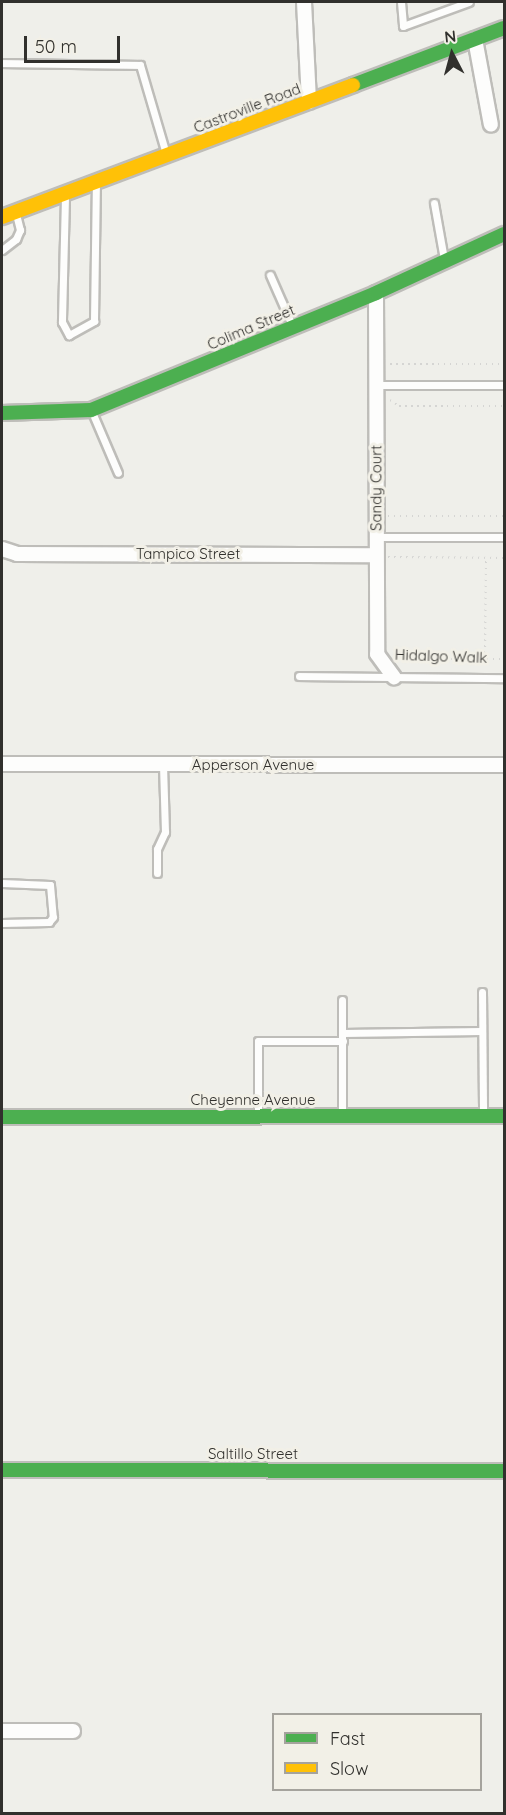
<!DOCTYPE html>
<style>
body{margin:0}
#map{position:relative;width:506px;height:1815px;overflow:hidden;background:#efefea;font-family:Quicksand,sans-serif}
div>[style]{position:absolute}
.path>*{height:2px;margin-top:-1px;transform-origin:0;background:repeating-linear-gradient(90deg,#d5d5d3 0 1.5px,transparent 0 6px)}
.roads{filter:drop-shadow(2px 0 #bebdb9) drop-shadow(-2px 0 #bebdb9) drop-shadow(0 2px #bebdb9) drop-shadow(0 -2px #bebdb9)}
.lane>*{height:7px;margin:-3.5px;padding:0 3.5px;transform-origin:3.5px;border-radius:3.5px;background:#fdfdfc}
.street>*{height:14px;margin:-7px;padding:0 7px;transform-origin:7px;border-radius:7px;background:#fdfdfc}
.fast>*{height:14px;margin:-7px;padding:0 7px;transform-origin:7px;border-radius:7px;background:#4caf50}
.slow>*{height:14px;margin:-7px;padding:0 7px;transform-origin:7px;border-radius:7px;background:#ffc107}
span{translate:-50% -50%;white-space:nowrap;text-align:center;line-height:1.15;-webkit-text-stroke:6px #f2f0e7;paint-order:stroke}
.street-label{font-size:15px;color:#31302d}
.frame{position:absolute;inset:0;border:3px solid #31302d;pointer-events:none}
.legend{position:absolute;left:272px;top:1713px;width:210px;height:78px;box-sizing:border-box;background:#f2f0e7;border:2px solid #a5a39d;margin:0;padding:8px 10px;list-style:none;font-size:18px;color:#31302d}
.legend li{display:flex;align-items:center;gap:12px;height:30px}
.legend b{width:30px;border:2px solid #a5a39d}
.north{position:absolute;left:422px;top:24px;width:60px;height:60px;-webkit-text-stroke:4px #f2f0e7;paint-order:stroke;rotate:354deg;font-size:16px;font-weight:700;line-height:24px;text-align:center;color:#31302d}
.north::after{content:'';display:block;margin:auto;width:21px;height:27px;background:#31302d;clip-path:polygon(50% 0,100% 100%,50% 72%,0 100%)}
.scale{position:absolute;left:24px;top:36px;width:96px;height:27px;box-sizing:border-box;border:3px solid #31302d;border-top:0;padding-left:8px;font-size:18px;line-height:21px;white-space:nowrap;color:#31302d;-webkit-text-stroke:4px #f2f0e7;paint-order:stroke}
</style>
<div id="map">
<div class="path">
<div style="left:390px;top:364px;width:114px"></div>
<div style="left:390px;top:400px;width:11px;rotate:34deg"></div>
<div style="left:399px;top:406px;width:105px"></div>
<div style="left:388px;top:516px;width:116px"></div>
<div style="left:388px;top:557px;width:116px;rotate:0.5deg"></div>
<div style="left:394px;top:654px;width:20px"></div>
<div style="left:414px;top:654px;width:14px;rotate:21deg"></div>
<div style="left:427px;top:659px;width:77px"></div>
<div style="left:485px;top:659px;width:101px;rotate:-89.4deg"></div>
</div>
<div class="roads">
<div class="lane">
<div style="left:401px;top:2px;width:24px;rotate:85deg"></div>
<div style="left:403px;top:26px;width:70px;rotate:-20deg"></div>
<div style="left:2px;top:63px;width:138px;rotate:0.8deg"></div>
<div style="left:140px;top:65px;width:93px;rotate:73.7deg"></div>
<div style="left:65px;top:197px;width:125px;rotate:91.4deg"></div>
<div style="left:62px;top:322px;width:15px;rotate:62deg"></div>
<div style="left:69px;top:335px;width:29px;rotate:-29deg"></div>
<div style="left:94px;top:321px;width:137px;rotate:-89.2deg"></div>
<div style="left:434px;top:203px;width:57px;rotate:79.9deg"></div>
<div style="left:2px;top:250px;width:18px;rotate:-38deg"></div>
<div style="left:16px;top:239px;width:10px;rotate:-66deg"></div>
<div style="left:20px;top:230px;width:16px;rotate:-104deg"></div>
<div style="left:270px;top:275px;width:55px;rotate:66.3deg"></div>
<div style="left:376px;top:385px;width:127px"></div>
<div style="left:92px;top:412px;width:66px;rotate:66.9deg"></div>
<div style="left:376px;top:537px;width:128px"></div>
<div style="left:299px;top:676px;width:205px;rotate:0.6deg"></div>
<div style="left:157px;top:873px;width:24px;rotate:-90deg"></div>
<div style="left:157px;top:849px;width:19px;rotate:-65deg"></div>
<div style="left:165px;top:832px;width:68px;rotate:-91.7deg"></div>
<div style="left:2px;top:883px;width:48px;rotate:2.4deg"></div>
<div style="left:50px;top:885px;width:32px;rotate:85deg"></div>
<div style="left:53px;top:917px;width:6px;rotate:129deg"></div>
<div style="left:49px;top:922px;width:47px;rotate:178.8deg"></div>
<div style="left:482px;top:992px;width:122px;rotate:89.5deg"></div>
<div style="left:342px;top:1000px;width:114px;rotate:90deg"></div>
<div style="left:343px;top:1033px;width:138px;rotate:-0.8deg"></div>
<div style="left:258px;top:1114px;width:73px;rotate:-90deg"></div>
<div style="left:258px;top:1041px;width:85px"></div>
</div>
<div class="street">
<div style="left:304px;top:2px;width:100px;rotate:87.1deg"></div>
<div style="left:475px;top:39px;width:87px;rotate:79.5deg"></div>
<div style="left:376px;top:293px;width:361px;rotate:89.8deg"></div>
<div style="left:377px;top:654px;width:29px;rotate:54deg"></div>
<div style="left:2px;top:549px;width:16px;rotate:18deg"></div>
<div style="left:17px;top:554px;width:359px;rotate:0.2deg"></div>
<div style="left:2px;top:764px;width:502px;rotate:0.11deg"></div>
<div style="left:2px;top:1731px;width:71px"></div>
</div>
<div class="fast">
<div style="left:353px;top:85px;width:161px;rotate:-20.7deg"></div>
<div style="left:2px;top:413px;width:89px;rotate:-1.9deg"></div>
<div style="left:91px;top:410px;width:308px;rotate:-22.3deg"></div>
<div style="left:376px;top:293px;width:141px;rotate:-24.7deg"></div>
<div style="left:2px;top:1117px;width:502px;rotate:-0.11deg"></div>
<div style="left:2px;top:1470px;width:502px;rotate:0.11deg"></div>
</div>
<div class="slow">
<div style="left:2px;top:217px;width:375px;rotate:-20.6deg"></div>
</div>
</div>
<div class="street-label">
<span style="left:247px;top:108px;rotate:-21deg">Castroville Road</span>
<span style="left:251px;top:327px;rotate:-23deg">Colima Street</span>
<span style="left:376px;top:488px;rotate:-90deg">Sandy Court</span>
<span style="left:188px;top:554px">Tampico Street</span>
<span style="left:441px;top:656px;rotate:2deg">Hidalgo Walk</span>
<span style="left:253px;top:765px">Apperson Avenue</span>
<span style="left:253px;top:1100px">Cheyenne Avenue</span>
<span style="left:253px;top:1454px">Saltillo Street</span>
</div>
<div class="frame"></div>
<ul class="legend">
<li><b style="height:8px;background:#4caf50"></b>Fast</li>
<li><b style="height:8px;background:#ffc107"></b>Slow</li>
</ul>
<div class="north">N</div>
<div class="scale">50 m</div>
</div>
